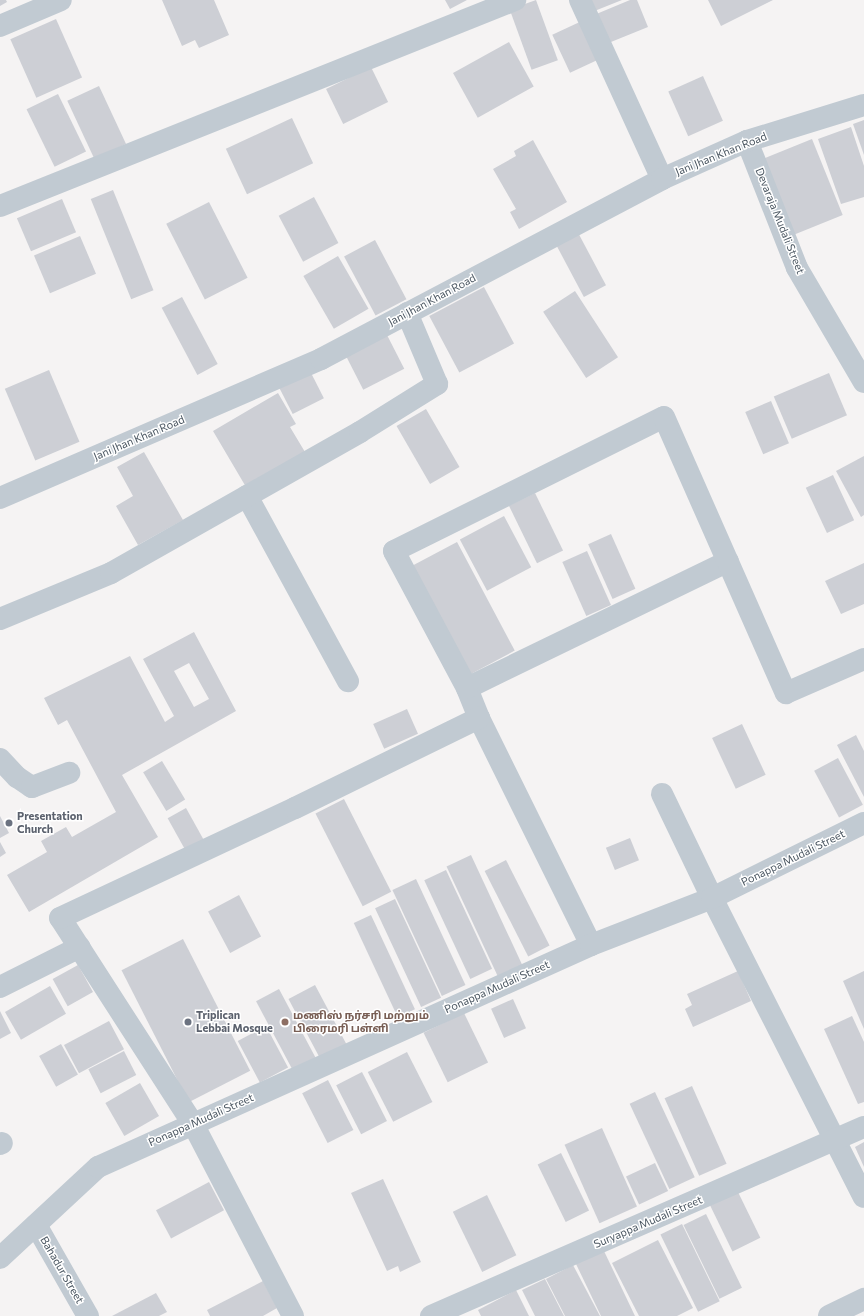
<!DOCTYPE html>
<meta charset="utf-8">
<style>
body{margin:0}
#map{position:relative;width:864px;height:1316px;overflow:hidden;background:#f5f3f3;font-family:Commissioner,"Noto Sans Tamil",sans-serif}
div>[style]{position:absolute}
.building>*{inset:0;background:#cdcfd5;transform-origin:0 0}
.minor>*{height:22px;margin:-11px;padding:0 11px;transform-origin:11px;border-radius:11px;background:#c1cad2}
.dots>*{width:11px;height:11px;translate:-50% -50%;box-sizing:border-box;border:2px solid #fff;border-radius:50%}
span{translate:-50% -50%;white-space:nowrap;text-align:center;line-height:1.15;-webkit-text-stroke:3px #fff;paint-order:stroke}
.street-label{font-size:11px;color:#4a5661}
.worship-label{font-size:11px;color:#5b616d;font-weight:700}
.left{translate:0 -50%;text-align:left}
.education-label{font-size:11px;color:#785e54;font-weight:700}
</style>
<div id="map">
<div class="building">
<div style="clip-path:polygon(0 0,6px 0,7px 2px,0 6px)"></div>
<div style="clip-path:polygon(162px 0,214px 0,229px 35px,199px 48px,195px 40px,182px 46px)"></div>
<div style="clip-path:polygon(445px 0,467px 0,450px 9px)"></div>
<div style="left:536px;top:0;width:64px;height:28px;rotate:70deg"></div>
<div style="clip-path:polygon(588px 0,622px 0,592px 12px)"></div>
<div style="clip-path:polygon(630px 0,637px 0,648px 27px,606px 44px,594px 15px)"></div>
<div style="clip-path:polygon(708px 0,773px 0,721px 26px)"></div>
<div style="left:56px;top:19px;width:64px;height:50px;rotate:66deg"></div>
<div style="left:584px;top:20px;width:42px;height:35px;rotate:65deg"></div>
<div style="left:509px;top:42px;width:51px;height:64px;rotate:61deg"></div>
<div style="left:371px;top:67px;width:39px;height:50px;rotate:64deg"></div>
<div style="left:703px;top:76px;width:49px;height:38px;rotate:66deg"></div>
<div style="left:99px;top:86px;width:64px;height:35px;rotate:65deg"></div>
<div style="left:58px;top:94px;width:64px;height:35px;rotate:64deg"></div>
<div style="left:292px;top:118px;width:50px;height:73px;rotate:65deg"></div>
<div style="clip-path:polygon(864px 120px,864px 155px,853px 124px)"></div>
<div style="clip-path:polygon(851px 127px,864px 166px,864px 197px,841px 204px,818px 139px)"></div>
<div style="left:812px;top:139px;width:82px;height:56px;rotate:68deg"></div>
<div style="clip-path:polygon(533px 140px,567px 202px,519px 229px,510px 212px,516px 209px,493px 169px,516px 156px,514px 151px)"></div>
<div style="left:113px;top:190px;width:108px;height:24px;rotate:68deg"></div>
<div style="left:314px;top:197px;width:52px;height:40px;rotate:62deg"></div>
<div style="left:62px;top:199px;width:36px;height:49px;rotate:67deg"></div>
<div style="left:209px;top:202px;width:85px;height:48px;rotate:63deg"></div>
<div style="left:575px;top:227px;width:66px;height:25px;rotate:62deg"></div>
<div style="left:80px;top:236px;width:41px;height:50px;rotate:67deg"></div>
<div style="left:375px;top:240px;width:67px;height:35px;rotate:62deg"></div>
<div style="left:338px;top:256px;width:61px;height:40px;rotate:60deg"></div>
<div style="left:484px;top:287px;width:64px;height:62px;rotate:62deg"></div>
<div style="left:575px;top:291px;width:79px;height:38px;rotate:57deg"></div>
<div style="left:182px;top:297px;width:76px;height:23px;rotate:62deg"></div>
<div style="left:387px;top:335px;width:38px;height:46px;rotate:63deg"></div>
<div style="left:308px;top:367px;width:35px;height:35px;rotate:63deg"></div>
<div style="left:49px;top:370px;width:78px;height:48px;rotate:67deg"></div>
<div style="left:829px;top:373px;width:46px;height:60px;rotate:67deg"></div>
<div style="clip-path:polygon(278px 393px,296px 424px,290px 427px,305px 452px,246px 487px,213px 431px)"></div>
<div style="left:771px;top:401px;width:46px;height:28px;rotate:67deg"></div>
<div style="left:426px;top:409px;width:67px;height:34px;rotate:60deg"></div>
<div style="clip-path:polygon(144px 452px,183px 520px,138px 545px,116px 506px,133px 496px,117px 467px)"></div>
<div style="clip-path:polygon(864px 456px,864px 515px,861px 517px,836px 471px)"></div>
<div style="left:833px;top:475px;width:50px;height:30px;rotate:65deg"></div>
<div style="left:535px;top:493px;width:64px;height:29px;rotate:64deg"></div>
<div style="left:504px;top:516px;width:58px;height:50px;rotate:62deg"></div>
<div style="left:611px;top:534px;width:60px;height:25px;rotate:66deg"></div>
<div style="left:457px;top:542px;width:123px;height:55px;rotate:62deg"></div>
<div style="left:587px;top:551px;width:59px;height:27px;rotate:66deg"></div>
<div style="clip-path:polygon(864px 563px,864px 604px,841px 614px,825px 581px)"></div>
<div style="clip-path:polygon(evenodd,194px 632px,236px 711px,122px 775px,158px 837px,29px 912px,7px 875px,47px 852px,41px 841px,66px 827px,72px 837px,116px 812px,67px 720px,58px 725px,44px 698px,130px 656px,165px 722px,174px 716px,143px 659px,194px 632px,189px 663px,209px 699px,194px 707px,174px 671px,189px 663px)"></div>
<div style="left:407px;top:709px;width:27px;height:37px;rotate:66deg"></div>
<div style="left:742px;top:724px;width:56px;height:33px;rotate:65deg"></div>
<div style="clip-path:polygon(856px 735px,864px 751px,864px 797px,837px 745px)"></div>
<div style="left:838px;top:758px;width:53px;height:27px;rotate:62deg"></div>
<div style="left:162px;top:761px;width:45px;height:22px;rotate:59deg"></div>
<div style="left:344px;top:799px;width:104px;height:32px;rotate:63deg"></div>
<div style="left:186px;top:808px;width:41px;height:21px;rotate:61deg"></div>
<div style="clip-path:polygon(0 816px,9px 833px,0 838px)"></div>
<div style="left:630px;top:838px;width:24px;height:26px;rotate:68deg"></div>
<div style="clip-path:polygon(0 842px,6px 853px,0 857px)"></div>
<div style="left:471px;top:855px;width:121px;height:27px;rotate:65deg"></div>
<div style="left:506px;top:860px;width:96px;height:24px;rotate:63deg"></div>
<div style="left:446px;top:870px;width:109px;height:24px;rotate:65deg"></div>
<div style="left:416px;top:879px;width:117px;height:26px;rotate:65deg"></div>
<div style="left:239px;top:895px;width:47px;height:35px;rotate:62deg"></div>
<div style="left:395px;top:899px;width:109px;height:22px;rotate:65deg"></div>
<div style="left:371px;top:915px;width:104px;height:19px;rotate:65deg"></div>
<div style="left:183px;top:939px;width:148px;height:69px;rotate:63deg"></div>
<div style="left:78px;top:965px;width:31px;height:29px;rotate:61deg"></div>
<div style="clip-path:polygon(738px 971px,751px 1001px,693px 1027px,685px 1009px,692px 1005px,687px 994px)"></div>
<div style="clip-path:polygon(864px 971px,864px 1029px,843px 981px)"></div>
<div style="left:315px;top:985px;width:67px;height:30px;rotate:62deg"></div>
<div style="left:50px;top:986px;width:32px;height:52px;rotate:60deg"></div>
<div style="left:279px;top:989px;width:78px;height:26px;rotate:62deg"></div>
<div style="left:513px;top:999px;width:32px;height:24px;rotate:66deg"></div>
<div style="clip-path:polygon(0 1011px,11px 1033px,0 1039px)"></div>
<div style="left:464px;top:1013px;width:55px;height:45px;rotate:64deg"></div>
<div style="clip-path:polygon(852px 1016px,864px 1042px,864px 1102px,858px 1104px,824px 1029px)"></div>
<div style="left:109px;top:1021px;width:32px;height:51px;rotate:62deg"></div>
<div style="left:266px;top:1026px;width:47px;height:32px;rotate:62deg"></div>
<div style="left:61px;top:1044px;width:35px;height:25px;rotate:61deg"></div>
<div style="left:124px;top:1051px;width:27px;height:40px;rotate:63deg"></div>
<div style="left:407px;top:1052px;width:56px;height:44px;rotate:63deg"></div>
<div style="left:362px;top:1072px;width:55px;height:29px;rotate:63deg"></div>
<div style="left:328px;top:1080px;width:56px;height:29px;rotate:63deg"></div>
<div style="left:140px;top:1083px;width:38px;height:40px;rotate:60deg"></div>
<div style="left:692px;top:1086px;width:85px;height:30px;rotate:66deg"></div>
<div style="left:655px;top:1092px;width:94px;height:28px;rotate:65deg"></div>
<div style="left:602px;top:1128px;width:86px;height:41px;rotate:66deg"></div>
<div style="clip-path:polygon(864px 1142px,864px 1167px,855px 1147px)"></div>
<div style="left:561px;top:1153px;width:64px;height:26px;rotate:64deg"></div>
<div style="left:655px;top:1163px;width:31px;height:32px;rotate:65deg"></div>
<div style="clip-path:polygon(383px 1179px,421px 1262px,400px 1272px,398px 1266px,387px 1271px,351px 1193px)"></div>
<div style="left:209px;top:1182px;width:32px;height:60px;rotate:62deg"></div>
<div style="left:738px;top:1192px;width:51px;height:31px;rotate:64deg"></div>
<div style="left:487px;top:1195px;width:67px;height:38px;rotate:64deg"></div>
<div style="left:706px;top:1214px;width:82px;height:25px;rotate:64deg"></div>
<div style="left:682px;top:1224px;width:86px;height:24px;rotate:64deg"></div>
<div style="clip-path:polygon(658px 1240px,693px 1308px,677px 1316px,639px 1316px,612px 1263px)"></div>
<div style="clip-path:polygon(604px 1251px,635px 1316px,601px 1316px,576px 1264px)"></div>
<div style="clip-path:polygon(573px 1265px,600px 1316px,565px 1316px,546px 1279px)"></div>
<div style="clip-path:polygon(545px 1279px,564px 1316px,535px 1316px,522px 1290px)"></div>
<div style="clip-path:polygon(263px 1281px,277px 1308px,263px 1316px,210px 1316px,207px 1310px)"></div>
<div style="clip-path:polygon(516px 1290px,529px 1316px,481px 1316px,478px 1310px)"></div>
<div style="clip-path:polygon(156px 1293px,167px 1312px,159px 1316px,112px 1316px)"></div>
</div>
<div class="minor">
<div style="left:580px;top:0;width:197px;rotate:65.4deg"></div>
<div style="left:0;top:26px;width:66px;rotate:-23.1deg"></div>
<div style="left:747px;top:141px;width:136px;rotate:68.5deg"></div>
<div style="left:797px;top:268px;width:132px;rotate:59.6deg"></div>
<div style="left:0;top:206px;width:555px;rotate:-21.8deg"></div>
<div style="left:247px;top:496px;width:211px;rotate:61.4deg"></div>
<div style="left:0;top:498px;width:350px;rotate:-23.4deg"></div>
<div style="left:321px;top:359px;width:386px;rotate:-27.8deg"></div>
<div style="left:662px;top:179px;width:93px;rotate:-24.1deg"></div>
<div style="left:747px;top:141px;width:122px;rotate:-17.1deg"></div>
<div style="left:0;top:619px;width:120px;rotate:-22.5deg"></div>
<div style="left:111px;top:573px;width:286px;rotate:-29.5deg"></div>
<div style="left:360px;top:432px;width:91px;rotate:-31.9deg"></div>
<div style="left:437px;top:384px;width:77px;rotate:-112.9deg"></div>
<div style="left:467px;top:688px;width:290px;rotate:-25.9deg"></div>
<div style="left:0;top:759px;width:25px;rotate:47deg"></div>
<div style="left:17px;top:777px;width:18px;rotate:34deg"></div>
<div style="left:32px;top:787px;width:40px;rotate:-21deg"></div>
<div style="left:662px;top:794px;width:115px;rotate:64.3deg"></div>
<div style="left:712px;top:898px;width:335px;rotate:63.1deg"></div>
<div style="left:591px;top:945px;width:253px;rotate:-116.3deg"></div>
<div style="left:479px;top:718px;width:32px;rotate:-112deg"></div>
<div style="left:467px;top:688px;width:155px;rotate:-118.1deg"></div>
<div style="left:394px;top:551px;width:301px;rotate:-26.4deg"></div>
<div style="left:664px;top:417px;width:302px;rotate:66.2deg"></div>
<div style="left:786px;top:693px;width:85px;rotate:-23.6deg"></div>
<div style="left:0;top:987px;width:89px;rotate:-26.6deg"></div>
<div style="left:0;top:1144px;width:2px;rotate:-27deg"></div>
<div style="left:36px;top:1225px;width:105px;rotate:60.3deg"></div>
<div style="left:0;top:1258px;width:134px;rotate:-42.9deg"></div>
<div style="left:98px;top:1167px;width:541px;rotate:-24.24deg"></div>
<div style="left:591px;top:945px;width:130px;rotate:-21.2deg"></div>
<div style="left:712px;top:898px;width:169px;rotate:-26.3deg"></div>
<div style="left:293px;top:1316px;width:216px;rotate:-117.5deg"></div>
<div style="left:193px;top:1124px;width:245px;rotate:-122.8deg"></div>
<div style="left:60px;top:918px;width:259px;rotate:-25.1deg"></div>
<div style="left:295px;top:808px;width:205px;rotate:-26.1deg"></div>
<div style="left:431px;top:1316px;width:472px;rotate:-23.6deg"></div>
<div style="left:829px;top:1316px;width:39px;rotate:-26deg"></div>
</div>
<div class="dots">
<div style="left:9px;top:823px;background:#6b7280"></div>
<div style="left:188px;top:1022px;background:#6b7280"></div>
<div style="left:285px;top:1022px;background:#8d6e63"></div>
</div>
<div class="street-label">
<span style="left:721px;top:154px;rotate:-22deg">Jani Jhan Khan Road</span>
<span style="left:780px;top:221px;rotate:68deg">Devaraja Mudali Street</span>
<span style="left:432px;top:300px;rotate:-28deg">Jani Jhan Khan Road</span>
<span style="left:139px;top:438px;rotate:-23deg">Jani Jhan Khan Road</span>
<span style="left:793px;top:858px;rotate:-26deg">Ponappa Mudali Street</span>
<span style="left:497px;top:987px;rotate:-24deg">Ponappa Mudali Street</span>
<span style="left:201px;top:1120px;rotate:-24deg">Ponappa Mudali Street</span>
<span style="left:648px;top:1222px;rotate:-23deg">Suryappa Mudali Street</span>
<span style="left:62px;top:1270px;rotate:60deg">Bahadur Street</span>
</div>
<div class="worship-label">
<span class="left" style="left:17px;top:823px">Presentation<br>Church</span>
<span class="left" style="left:196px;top:1022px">Triplican<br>Lebbai Mosque</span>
</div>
<div class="education-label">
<span class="left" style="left:293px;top:1022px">மணிஸ் நர்சரி மற்றும்<br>பிரைமரி பள்ளி</span>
</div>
</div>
